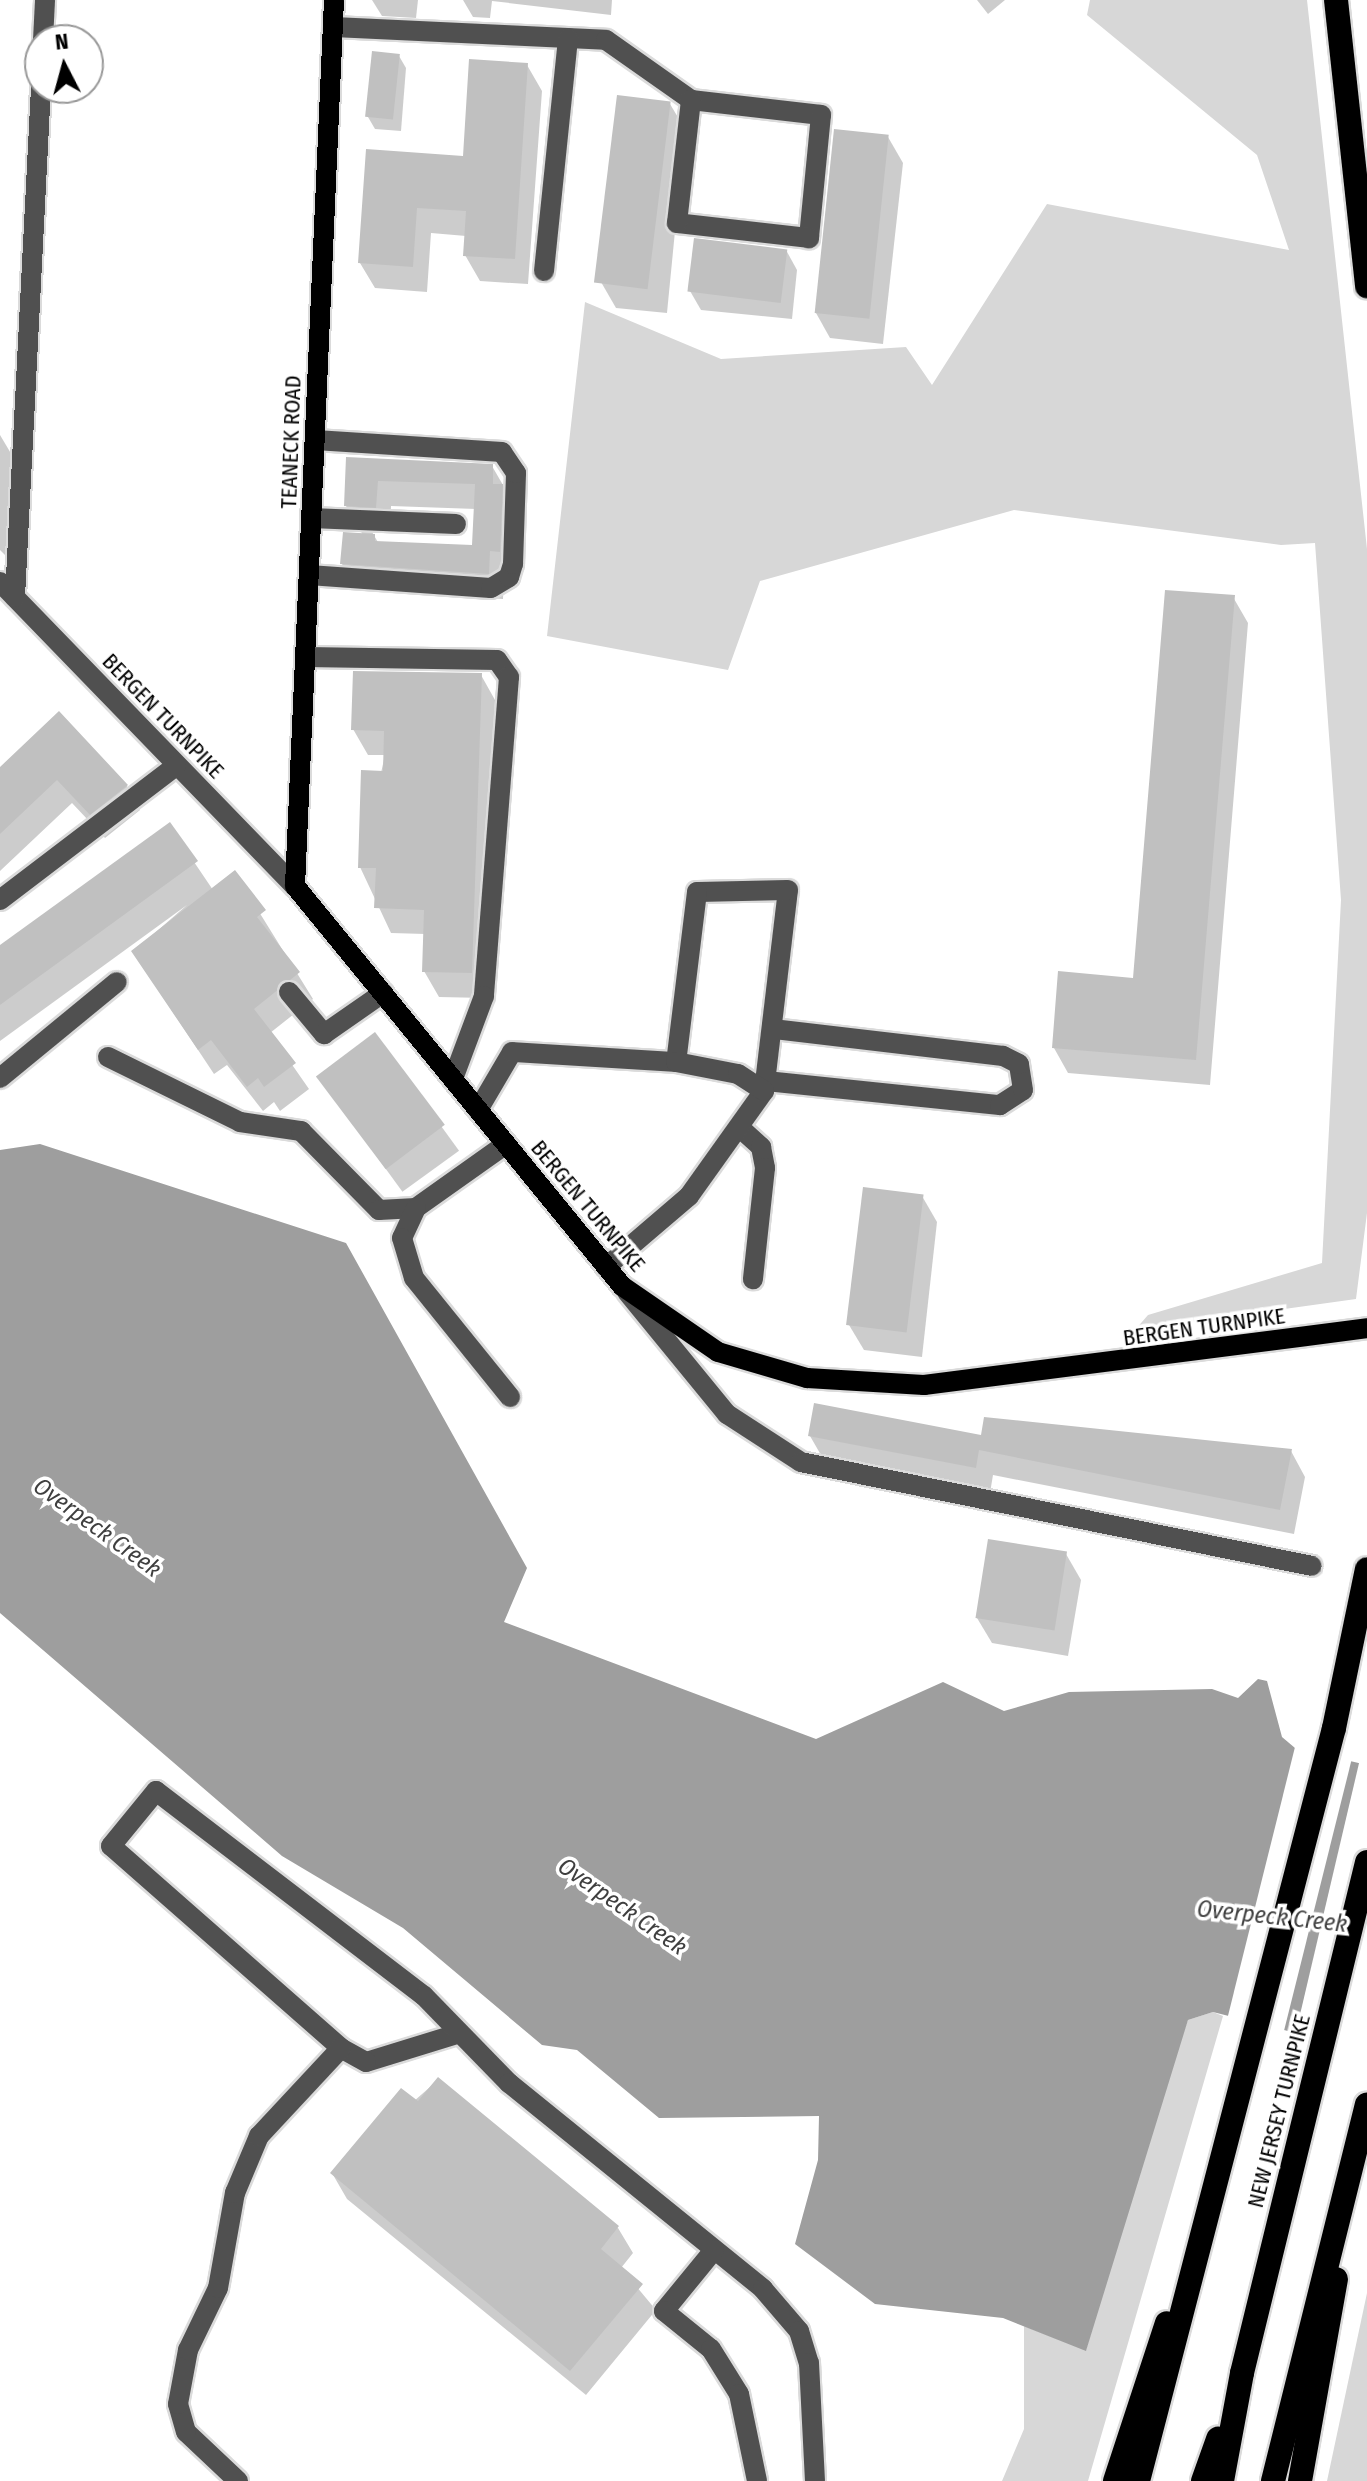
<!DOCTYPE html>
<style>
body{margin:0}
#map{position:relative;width:1367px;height:2481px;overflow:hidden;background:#fff;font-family:"Fira Sans Condensed",sans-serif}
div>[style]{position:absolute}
.green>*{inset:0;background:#d7d7d7}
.water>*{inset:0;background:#9e9e9e}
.pier>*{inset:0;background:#fff;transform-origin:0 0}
.shadow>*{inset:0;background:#0003;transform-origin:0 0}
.building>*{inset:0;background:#c0c0c0;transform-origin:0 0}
.roads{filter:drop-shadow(2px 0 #dbdbdb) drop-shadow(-2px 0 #dbdbdb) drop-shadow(0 2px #dbdbdb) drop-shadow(0 -2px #dbdbdb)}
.minor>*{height:20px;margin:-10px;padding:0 10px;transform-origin:10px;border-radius:10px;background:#505050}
.major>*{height:20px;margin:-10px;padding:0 10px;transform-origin:10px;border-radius:10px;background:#000}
.highway>*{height:24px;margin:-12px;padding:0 12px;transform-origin:12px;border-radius:12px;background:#000}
span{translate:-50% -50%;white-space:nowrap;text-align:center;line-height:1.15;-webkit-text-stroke:7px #fff;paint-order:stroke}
.street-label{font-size:22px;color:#000}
.water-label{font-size:24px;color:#3f3f3f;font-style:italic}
.north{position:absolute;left:24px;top:24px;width:80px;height:80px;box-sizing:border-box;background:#fff;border:2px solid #999;border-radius:50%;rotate:354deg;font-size:22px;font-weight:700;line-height:32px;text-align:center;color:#000}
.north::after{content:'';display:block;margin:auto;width:28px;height:36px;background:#000;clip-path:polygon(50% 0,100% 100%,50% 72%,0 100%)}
</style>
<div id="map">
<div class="green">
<div style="clip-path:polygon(1090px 0,1307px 0,1367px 549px,1367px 1213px,1356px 1299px,1135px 1330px,1148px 1315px,1322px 1263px,1341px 900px,1315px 543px,1281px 545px,1014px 510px,760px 581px,728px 670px,547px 636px,585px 302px,721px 359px,906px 347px,932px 385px,1047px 204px,1289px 250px,1257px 155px,1087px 15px)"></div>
<div style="clip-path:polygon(1213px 2012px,1223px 2016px,1088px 2481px,1002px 2481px,1024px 2429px,1024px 2326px,1086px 2350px,1159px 2098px,1188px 2020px)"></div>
<div style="clip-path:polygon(1367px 2293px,1367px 2481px,1327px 2481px)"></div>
</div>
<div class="water">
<div style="clip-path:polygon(40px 1144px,346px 1243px,527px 1568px,504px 1622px,816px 1739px,943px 1682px,1004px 1711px,1069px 1692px,1212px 1689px,1238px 1698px,1258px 1679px,1267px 1681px,1282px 1737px,1295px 1748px,1367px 1765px,1367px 2051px,1213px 2012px,1188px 2020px,1086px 2351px,1003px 2318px,875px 2304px,795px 2244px,818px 2160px,819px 2116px,659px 2118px,577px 2050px,542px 2045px,403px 1928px,282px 1856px,0 1613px,0 1150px)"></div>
</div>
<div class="pier">
<div style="left:1296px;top:1743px;width:58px;height:286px;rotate:14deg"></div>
<div style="clip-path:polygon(1360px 1759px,1367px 1761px,1367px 2053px,1295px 2036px)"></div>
</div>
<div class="shadow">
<div style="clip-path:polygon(372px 0,418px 0,416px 18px,382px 16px)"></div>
<div style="clip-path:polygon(463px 0,612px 0,611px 15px,492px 1px,490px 18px,473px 17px)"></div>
<div style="clip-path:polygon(977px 0,1005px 0,988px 14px)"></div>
<div style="clip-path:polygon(399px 56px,406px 68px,401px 131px,375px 129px,368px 117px)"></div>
<div style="clip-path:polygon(527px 65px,542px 91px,528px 284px,480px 281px,465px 255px,466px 236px,431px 233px,427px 292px,375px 288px,360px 263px,465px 158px)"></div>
<div style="clip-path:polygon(670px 104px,685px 129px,667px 313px,616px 308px,601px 282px)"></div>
<div style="clip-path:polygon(888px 137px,903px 163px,883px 344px,830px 338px,816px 313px)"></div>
<div style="clip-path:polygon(786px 250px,797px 270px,792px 319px,701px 310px,690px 291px)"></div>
<div style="clip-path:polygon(0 435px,22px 472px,17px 567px,0 550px)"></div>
<div style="clip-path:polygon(evenodd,348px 459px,492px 466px,507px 492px,503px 599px,357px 589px,342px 564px,363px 535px,346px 506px,348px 459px,391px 506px,476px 509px,474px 547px,379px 544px,372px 532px,390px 533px,391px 506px)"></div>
<div style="clip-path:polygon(1233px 597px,1248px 623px,1210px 1085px,1068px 1073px,1054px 1048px,1135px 980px)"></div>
<div style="clip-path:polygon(481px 675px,495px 700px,485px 998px,439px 997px,424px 971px,425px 934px,391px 933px,360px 867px,385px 755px,368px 755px,353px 729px)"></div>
<div style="clip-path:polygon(0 770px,127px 786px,140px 810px,105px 838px,72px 803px,0 871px)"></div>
<div style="clip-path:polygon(169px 825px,213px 890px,235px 873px,313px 999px,270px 1033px,309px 1089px,280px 1111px,274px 1102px,263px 1111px,227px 1065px,214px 1074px,133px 952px,187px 905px,0 1041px,0 948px)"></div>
<div style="left:375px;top:1035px;width:143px;height:70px;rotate:54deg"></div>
<div style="clip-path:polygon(922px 1196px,937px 1222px,922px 1357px,864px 1350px,849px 1325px)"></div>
<div style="clip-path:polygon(810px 1436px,1291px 1451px,1305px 1477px,1294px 1534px,993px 1475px,990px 1493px,825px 1462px)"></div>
<div style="clip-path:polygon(1066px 1554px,1081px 1580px,1068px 1656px,992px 1643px,977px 1618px)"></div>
<div style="clip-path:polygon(438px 2080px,618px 2228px,633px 2253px,621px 2268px,656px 2310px,586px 2395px,347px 2199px,332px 2173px)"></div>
</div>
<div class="building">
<div style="left:372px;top:51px;width:28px;height:66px;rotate:6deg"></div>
<div style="clip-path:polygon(469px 59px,528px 63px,515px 259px,463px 256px,466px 211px,417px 208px,413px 267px,358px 263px,366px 149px,463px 156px)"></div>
<div style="left:617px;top:95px;width:54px;height:189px;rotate:7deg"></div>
<div style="left:834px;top:129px;width:55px;height:185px;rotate:6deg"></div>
<div style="left:694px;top:238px;width:94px;height:54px;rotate:7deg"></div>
<div style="clip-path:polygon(346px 457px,493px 464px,493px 484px,503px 484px,500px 552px,490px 551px,489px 574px,340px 564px,343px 532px,375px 534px,375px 541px,472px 545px,475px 484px,378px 481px,376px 508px,344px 506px)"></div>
<div style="clip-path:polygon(1165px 590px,1235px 595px,1196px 1060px,1052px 1048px,1058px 971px,1133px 978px)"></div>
<div style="clip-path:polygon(353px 671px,482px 673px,472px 973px,422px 972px,424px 910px,374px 908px,376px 868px,358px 868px,361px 770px,383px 771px,384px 731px,351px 730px)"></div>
<div style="clip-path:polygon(59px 711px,128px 785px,90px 815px,57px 780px,0 834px,0 767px)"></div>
<div style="clip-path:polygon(170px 822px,198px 861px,0 1005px,0 945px)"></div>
<div style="clip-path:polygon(235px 870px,266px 910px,257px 917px,300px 972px,254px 1009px,296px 1063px,264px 1087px,258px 1078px,247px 1087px,211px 1040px,198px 1050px,131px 951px)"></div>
<div style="left:375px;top:1032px;width:116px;height:74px;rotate:53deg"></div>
<div style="left:863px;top:1187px;width:61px;height:139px;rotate:7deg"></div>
<div style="clip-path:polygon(814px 1403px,981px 1435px,984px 1417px,1292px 1449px,1280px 1510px,979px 1450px,976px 1468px,808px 1436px)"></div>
<div style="left:988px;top:1539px;width:80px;height:80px;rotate:9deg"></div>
<div style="clip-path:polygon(438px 2077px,619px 2226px,601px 2249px,643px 2284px,570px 2371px,330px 2173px,401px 2088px,418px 2101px)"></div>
</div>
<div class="roads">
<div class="minor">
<div style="left:333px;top:27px;width:273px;rotate:2.7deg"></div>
<div style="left:606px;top:40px;width:104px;rotate:35.2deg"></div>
<div style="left:691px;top:100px;width:131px;rotate:6.6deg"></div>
<div style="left:821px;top:115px;width:124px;rotate:95.6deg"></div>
<div style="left:809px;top:238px;width:133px;rotate:-173.5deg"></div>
<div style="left:677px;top:223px;width:124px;rotate:-83.5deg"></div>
<div style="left:43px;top:40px;width:40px;rotate:-87.1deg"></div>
<div style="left:544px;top:271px;width:234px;rotate:-84.1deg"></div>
<div style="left:311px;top:518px;width:145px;rotate:2.4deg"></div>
<div style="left:309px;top:575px;width:182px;rotate:4.1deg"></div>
<div style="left:491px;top:588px;width:21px;rotate:-31deg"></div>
<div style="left:509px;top:577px;width:14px;rotate:-73deg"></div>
<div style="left:513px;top:564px;width:91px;rotate:-88.1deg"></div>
<div style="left:516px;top:473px;width:25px;rotate:-124deg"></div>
<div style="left:502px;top:452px;width:187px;rotate:-176.3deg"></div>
<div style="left:0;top:582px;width:424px;rotate:45.9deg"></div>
<div style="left:15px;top:597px;width:510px;rotate:-87.08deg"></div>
<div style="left:306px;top:657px;width:191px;rotate:0.9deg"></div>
<div style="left:497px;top:660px;width:21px;rotate:55deg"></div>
<div style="left:509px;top:677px;width:320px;rotate:94.5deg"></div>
<div style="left:484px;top:996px;width:89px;rotate:110.5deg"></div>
<div style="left:0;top:900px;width:221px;rotate:-37.3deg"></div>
<div style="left:289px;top:992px;width:55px;rotate:50.2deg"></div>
<div style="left:324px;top:1034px;width:72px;rotate:-34.8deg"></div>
<div style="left:108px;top:1057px;width:147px;rotate:26.2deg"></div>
<div style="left:240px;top:1122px;width:62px;rotate:8.4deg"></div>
<div style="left:301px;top:1131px;width:111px;rotate:45.4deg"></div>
<div style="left:379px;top:1210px;width:37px;rotate:-3deg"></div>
<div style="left:0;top:1078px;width:151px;rotate:-39.4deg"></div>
<div style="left:766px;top:1081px;width:235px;rotate:5.9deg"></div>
<div style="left:1000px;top:1105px;width:27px;rotate:-33deg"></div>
<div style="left:1023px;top:1090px;width:26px;rotate:-99deg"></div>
<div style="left:1019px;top:1064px;width:18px;rotate:-153deg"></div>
<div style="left:1003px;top:1056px;width:232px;rotate:-173.3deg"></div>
<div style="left:478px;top:1110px;width:67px;rotate:-59.6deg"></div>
<div style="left:512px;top:1052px;width:164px;rotate:3.5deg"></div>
<div style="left:739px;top:1127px;width:30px;rotate:42deg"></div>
<div style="left:761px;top:1147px;width:21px;rotate:79deg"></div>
<div style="left:765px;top:1168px;width:112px;rotate:96.2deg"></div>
<div style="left:506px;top:1144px;width:110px;rotate:144.6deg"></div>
<div style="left:416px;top:1208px;width:33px;rotate:115deg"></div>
<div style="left:402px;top:1238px;width:42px;rotate:73.3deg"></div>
<div style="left:414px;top:1278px;width:153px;rotate:51.1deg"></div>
<div style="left:606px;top:1267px;width:109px;rotate:-40.5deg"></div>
<div style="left:689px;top:1196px;width:129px;rotate:-54.5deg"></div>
<div style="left:764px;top:1091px;width:202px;rotate:-83.2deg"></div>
<div style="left:788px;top:890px;width:91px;rotate:178.7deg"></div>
<div style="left:697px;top:892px;width:171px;rotate:97deg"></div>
<div style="left:676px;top:1062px;width:63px;rotate:11deg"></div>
<div style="left:738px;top:1074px;width:31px;rotate:33deg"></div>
<div style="left:627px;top:1292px;width:158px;rotate:50.7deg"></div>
<div style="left:727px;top:1414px;width:88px;rotate:33deg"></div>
<div style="left:801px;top:1462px;width:521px;rotate:11.5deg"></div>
<div style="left:457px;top:2034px;width:95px;rotate:162.9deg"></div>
<div style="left:366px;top:2062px;width:29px;rotate:-151deg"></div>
<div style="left:341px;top:2048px;width:306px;rotate:-138.7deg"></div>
<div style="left:111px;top:1846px;width:71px;rotate:-50.7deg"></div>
<div style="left:156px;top:1791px;width:337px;rotate:37.4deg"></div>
<div style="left:424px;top:1996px;width:122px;rotate:45.7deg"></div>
<div style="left:509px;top:2083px;width:327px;rotate:39deg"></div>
<div style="left:763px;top:2289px;width:55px;rotate:49.4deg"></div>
<div style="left:799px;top:2331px;width:34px;rotate:73deg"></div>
<div style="left:809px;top:2363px;width:118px;rotate:87.1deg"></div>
<div style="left:714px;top:2250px;width:79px;rotate:129.3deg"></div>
<div style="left:664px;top:2311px;width:60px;rotate:39deg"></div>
<div style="left:711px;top:2349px;width:53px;rotate:58.1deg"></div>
<div style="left:739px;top:2394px;width:89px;rotate:78.3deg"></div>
<div style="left:238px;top:2481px;width:71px;rotate:-136.7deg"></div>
<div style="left:186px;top:2432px;width:29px;rotate:-106deg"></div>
<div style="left:178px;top:2404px;width:55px;rotate:-79.5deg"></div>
<div style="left:188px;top:2350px;width:69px;rotate:-64.2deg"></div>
<div style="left:218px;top:2288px;width:97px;rotate:-79.9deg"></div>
<div style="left:235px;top:2193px;width:62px;rotate:-67.2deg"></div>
<div style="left:259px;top:2136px;width:120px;rotate:-47deg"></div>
</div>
<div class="major">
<div style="left:334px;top:0;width:887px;rotate:92.52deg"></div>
<div style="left:295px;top:886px;width:517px;rotate:50.73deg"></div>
<div style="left:622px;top:1286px;width:116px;rotate:34.5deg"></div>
<div style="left:718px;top:1352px;width:93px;rotate:16.3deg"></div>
<div style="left:807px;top:1378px;width:117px;rotate:3.4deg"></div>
<div style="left:924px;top:1385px;width:447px;rotate:-7.3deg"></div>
</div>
<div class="highway">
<div style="left:1336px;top:0;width:288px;rotate:83.8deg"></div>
<div style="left:1115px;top:2481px;width:166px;rotate:-71.8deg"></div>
<div style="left:1138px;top:2481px;width:778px;rotate:-75.41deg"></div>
<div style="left:1334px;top:1728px;width:162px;rotate:-78.3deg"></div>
<div style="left:1203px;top:2481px;width:45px;rotate:-70.3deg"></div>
<div style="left:1222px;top:2481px;width:110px;rotate:-79.5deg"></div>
<div style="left:1242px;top:2373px;width:526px;rotate:-76.25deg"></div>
<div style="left:1273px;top:2481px;width:388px;rotate:-76deg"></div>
<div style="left:1300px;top:2481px;width:205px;rotate:-79.9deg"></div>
</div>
</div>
<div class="street-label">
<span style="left:291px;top:442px;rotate:-88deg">TEANECK ROAD</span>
<span style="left:163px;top:716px;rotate:46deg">BERGEN TURNPIKE</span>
<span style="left:588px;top:1206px;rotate:50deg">BERGEN TURNPIKE</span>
<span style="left:1204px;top:1327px;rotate:-8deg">BERGEN TURNPIKE</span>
<span style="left:1279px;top:2111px;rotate:-76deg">NEW JERSEY TURNPIKE</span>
</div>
<div class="water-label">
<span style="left:97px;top:1528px;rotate:36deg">Overpeck Creek</span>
<span style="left:622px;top:1907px;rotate:35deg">Overpeck Creek</span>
<span style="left:1272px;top:1917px;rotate:6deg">Overpeck Creek</span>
</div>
<div class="north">N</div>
</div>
